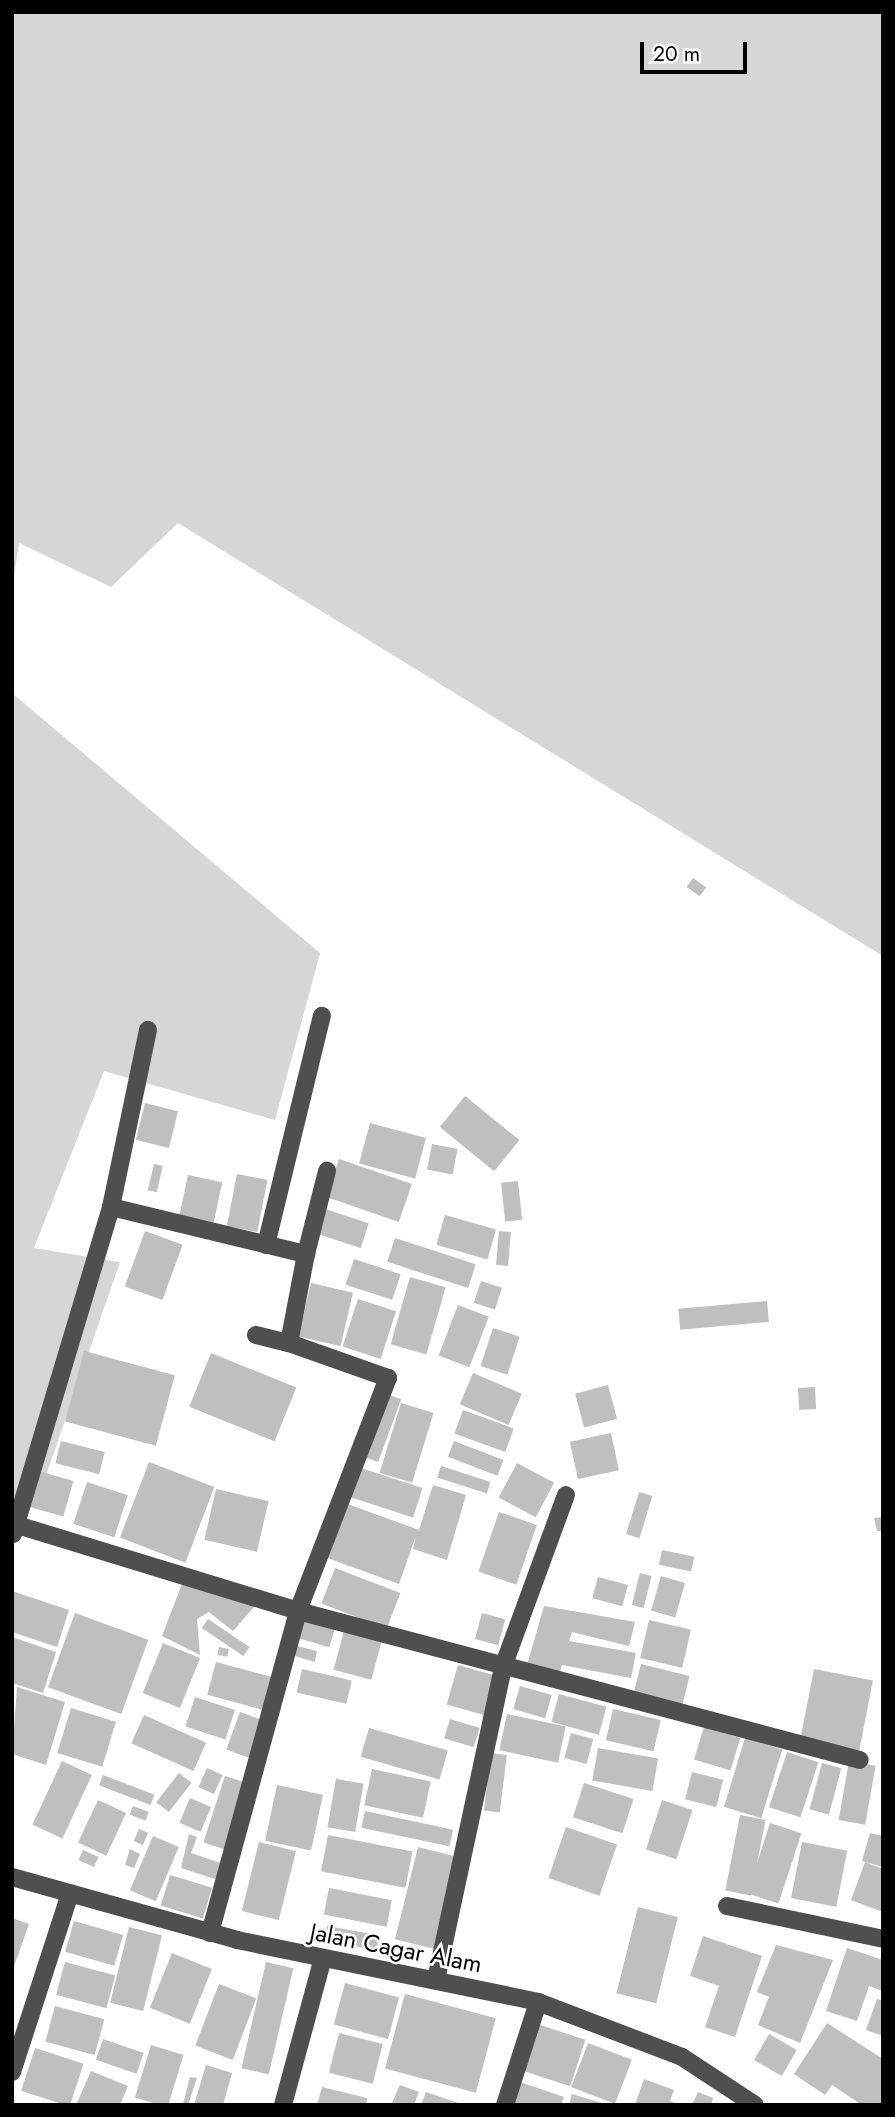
<!DOCTYPE html>
<style>
body{margin:0}
#map{position:relative;width:895px;height:2117px;overflow:hidden;background:#fff;font-family:Jost,sans-serif}
div>[style]{position:absolute}
.green>*{inset:0;background:#d6d6d6}
.building>*{inset:0;background:#bfbfbf;transform-origin:0 0}
.minor>*{height:18px;margin:-9px;padding:0 9px;transform-origin:9px;border-radius:9px;background:#4f4f4f}
span{translate:-50% -50%;white-space:nowrap;text-align:center;line-height:1.15;-webkit-text-stroke:5px #fff;paint-order:stroke}
.street-label{font-size:24px;color:#000}
.frame{position:absolute;inset:0;border:14px solid #000;pointer-events:none}
.scale{position:absolute;left:640px;top:42px;width:107px;height:32px;box-sizing:border-box;border:4px solid #000;border-top:0;padding-left:9px;font-size:21px;line-height:24px;white-space:nowrap;color:#000;-webkit-text-stroke:5px #fff;paint-order:stroke}
</style>
<div id="map">
<div class="green">
<div style="clip-path:polygon(12px 12px,883px 12px,883px 956px,178px 523px,111px 587px,19px 543px,12px 590px)"></div>
<div style="clip-path:polygon(12px 693px,320px 953px,275px 1120px,104px 1071px,34px 1248px,120px 1262px,36px 1504px,12px 1496px)"></div>
</div>
<div class="building">
<div style="left:693px;top:878px;width:16px;height:11px;rotate:35deg"></div>
<div style="left:465px;top:1096px;width:70px;height:40px;rotate:39deg"></div>
<div style="left:145px;top:1103px;width:34px;height:38px;rotate:14deg"></div>
<div style="left:370px;top:1123px;width:58px;height:42px;rotate:15deg"></div>
<div style="left:432px;top:1144px;width:26px;height:26px;rotate:11deg"></div>
<div style="left:339px;top:1159px;width:77px;height:40px;rotate:19deg"></div>
<div style="left:154px;top:1164px;width:9px;height:27px;rotate:13deg"></div>
<div style="left:237px;top:1174px;width:31px;height:53px;rotate:11deg"></div>
<div style="left:188px;top:1175px;width:35px;height:41px;rotate:12deg"></div>
<div style="left:518px;top:1181px;width:39px;height:17px;rotate:84deg"></div>
<div style="left:325px;top:1209px;width:46px;height:26px;rotate:18deg"></div>
<div style="left:445px;top:1215px;width:53px;height:31px;rotate:16deg"></div>
<div style="left:145px;top:1231px;width:40px;height:59px;rotate:20deg"></div>
<div style="left:499px;top:1231px;width:12px;height:34px;rotate:5deg"></div>
<div style="left:395px;top:1238px;width:85px;height:25px;rotate:18deg"></div>
<div style="left:354px;top:1259px;width:49px;height:27px;rotate:18deg"></div>
<div style="left:410px;top:1277px;width:37px;height:70px;rotate:16deg"></div>
<div style="left:481px;top:1281px;width:22px;height:23px;rotate:18deg"></div>
<div style="left:311px;top:1283px;width:43px;height:55px;rotate:13deg"></div>
<div style="left:358px;top:1299px;width:40px;height:50px;rotate:18deg"></div>
<div style="left:767px;top:1301px;width:21px;height:89px;rotate:85deg"></div>
<div style="left:458px;top:1305px;width:33px;height:54px;rotate:21deg"></div>
<div style="left:493px;top:1328px;width:28px;height:40px;rotate:18deg"></div>
<div style="left:84px;top:1351px;width:94px;height:73px;rotate:15deg"></div>
<div style="left:211px;top:1353px;width:92px;height:58px;rotate:22deg"></div>
<div style="left:473px;top:1373px;width:53px;height:34px;rotate:23deg"></div>
<div style="left:608px;top:1385px;width:35px;height:34px;rotate:75deg"></div>
<div style="left:815px;top:1387px;width:22px;height:17px;rotate:87deg"></div>
<div style="left:387px;top:1394px;width:15px;height:67px;rotate:20deg"></div>
<div style="left:401px;top:1403px;width:34px;height:73px;rotate:17deg"></div>
<div style="left:463px;top:1410px;width:54px;height:25px;rotate:20deg"></div>
<div style="left:611px;top:1433px;width:38px;height:42px;rotate:78deg"></div>
<div style="left:61px;top:1441px;width:45px;height:23px;rotate:14deg"></div>
<div style="left:454px;top:1441px;width:53px;height:17px;rotate:21deg"></div>
<div style="left:149px;top:1462px;width:70px;height:81px;rotate:21deg"></div>
<div style="left:517px;top:1463px;width:42px;height:39px;rotate:28deg"></div>
<div style="left:355px;top:1466px;width:71px;height:31px;rotate:18deg"></div>
<div style="left:441px;top:1466px;width:52px;height:12px;rotate:18deg"></div>
<div style="left:35px;top:1470px;width:40px;height:37px;rotate:16deg"></div>
<div style="left:87px;top:1482px;width:43px;height:44px;rotate:18deg"></div>
<div style="clip-path:polygon(433px 1485px,466px 1495px,447px 1560px,413px 1549px,416px 1536px,399px 1584px,322px 1556px,342px 1502px,419px 1530px)"></div>
<div style="left:216px;top:1489px;width:54px;height:52px;rotate:13deg"></div>
<div style="left:639px;top:1492px;width:14px;height:44px;rotate:17deg"></div>
<div style="left:499px;top:1512px;width:40px;height:63px;rotate:19deg"></div>
<div style="clip-path:polygon(883px 1517px,883px 1531px,877px 1531px,874px 1518px)"></div>
<div style="left:662px;top:1550px;width:33px;height:15px;rotate:12deg"></div>
<div style="left:335px;top:1568px;width:70px;height:38px;rotate:21deg"></div>
<div style="left:640px;top:1573px;width:12px;height:33px;rotate:14deg"></div>
<div style="clip-path:polygon(185px 1576px,255px 1606px,233px 1631px,209px 1612px,197px 1619px,200px 1655px,162px 1636px)"></div>
<div style="left:661px;top:1576px;width:25px;height:36px;rotate:16deg"></div>
<div style="left:598px;top:1577px;width:31px;height:22px;rotate:15deg"></div>
<div style="clip-path:polygon(12px 1591px,69px 1610px,57px 1647px,12px 1632px)"></div>
<div style="clip-path:polygon(544px 1606px,635px 1622px,629px 1646px,572px 1632px,569px 1641px,636px 1653px,631px 1678px,562px 1665px,559px 1675px,527px 1665px)"></div>
<div style="left:75px;top:1613px;width:78px;height:79px;rotate:20deg"></div>
<div style="left:482px;top:1613px;width:24px;height:27px;rotate:15deg"></div>
<div style="left:304px;top:1616px;width:33px;height:23px;rotate:16deg"></div>
<div style="left:208px;top:1619px;width:50px;height:11px;rotate:34deg"></div>
<div style="left:649px;top:1620px;width:43px;height:39px;rotate:13deg"></div>
<div style="left:344px;top:1631px;width:39px;height:40px;rotate:15deg"></div>
<div style="clip-path:polygon(12px 1637px,56px 1652px,43px 1693px,12px 1683px)"></div>
<div style="left:163px;top:1643px;width:40px;height:54px;rotate:22deg"></div>
<div style="clip-path:polygon(297px 1646px,317px 1651px,315px 1662px,295px 1656px)"></div>
<div style="left:219px;top:1647px;width:10px;height:8px;rotate:11deg"></div>
<div style="left:216px;top:1662px;width:61px;height:34px;rotate:15deg"></div>
<div style="left:641px;top:1664px;width:50px;height:30px;rotate:14deg"></div>
<div style="left:458px;top:1665px;width:43px;height:41px;rotate:16deg"></div>
<div style="left:302px;top:1669px;width:51px;height:24px;rotate:13deg"></div>
<div style="left:814px;top:1669px;width:60px;height:73px;rotate:11deg"></div>
<div style="left:520px;top:1686px;width:33px;height:24px;rotate:16deg"></div>
<div style="clip-path:polygon(17px 1687px,65px 1702px,46px 1765px,12px 1754px)"></div>
<div style="left:559px;top:1694px;width:49px;height:29px;rotate:15deg"></div>
<div style="left:195px;top:1697px;width:42px;height:31px;rotate:18deg"></div>
<div style="left:71px;top:1708px;width:47px;height:47px;rotate:17deg"></div>
<div style="left:613px;top:1709px;width:49px;height:32px;rotate:13deg"></div>
<div style="left:240px;top:1712px;width:27px;height:40px;rotate:20deg"></div>
<div style="left:507px;top:1714px;width:60px;height:37px;rotate:12deg"></div>
<div style="left:144px;top:1715px;width:68px;height:31px;rotate:24deg"></div>
<div style="left:450px;top:1719px;width:31px;height:20px;rotate:17deg"></div>
<div style="left:704px;top:1727px;width:38px;height:34px;rotate:17deg"></div>
<div style="left:369px;top:1728px;width:82px;height:30px;rotate:16deg"></div>
<div style="left:571px;top:1733px;width:23px;height:26px;rotate:15deg"></div>
<div style="left:745px;top:1738px;width:39px;height:72px;rotate:17deg"></div>
<div style="left:598px;top:1748px;width:61px;height:33px;rotate:10deg"></div>
<div style="left:787px;top:1752px;width:33px;height:58px;rotate:18deg"></div>
<div style="left:491px;top:1753px;width:16px;height:58px;rotate:7deg"></div>
<div style="left:62px;top:1761px;width:33px;height:70px;rotate:25deg"></div>
<div style="left:849px;top:1761px;width:27px;height:60px;rotate:10deg"></div>
<div style="left:822px;top:1763px;width:20px;height:48px;rotate:15deg"></div>
<div style="left:207px;top:1768px;width:17px;height:21px;rotate:24deg"></div>
<div style="left:372px;top:1769px;width:60px;height:37px;rotate:12deg"></div>
<div style="left:692px;top:1772px;width:32px;height:28px;rotate:14deg"></div>
<div style="left:179px;top:1773px;width:16px;height:37px;rotate:38deg"></div>
<div style="left:103px;top:1775px;width:55px;height:11px;rotate:21deg"></div>
<div style="left:225px;top:1776px;width:22px;height:70px;rotate:18deg"></div>
<div style="left:336px;top:1779px;width:28px;height:49px;rotate:10deg"></div>
<div style="left:584px;top:1783px;width:52px;height:36px;rotate:18deg"></div>
<div style="left:277px;top:1785px;width:47px;height:57px;rotate:12deg"></div>
<div style="left:190px;top:1798px;width:23px;height:27px;rotate:23deg"></div>
<div style="left:98px;top:1800px;width:31px;height:47px;rotate:25deg"></div>
<div style="left:662px;top:1800px;width:32px;height:52px;rotate:18deg"></div>
<div style="left:133px;top:1806px;width:17px;height:9px;rotate:21deg"></div>
<div style="left:365px;top:1811px;width:90px;height:17px;rotate:12deg"></div>
<div style="left:740px;top:1815px;width:26px;height:77px;rotate:11deg"></div>
<div style="left:770px;top:1823px;width:33px;height:74px;rotate:18deg"></div>
<div style="left:566px;top:1827px;width:54px;height:54px;rotate:19deg"></div>
<div style="left:139px;top:1829px;width:10px;height:13px;rotate:24deg"></div>
<div style="clip-path:polygon(870px 1833px,883px 1836px,883px 1867px,862px 1861px)"></div>
<div style="clip-path:polygon(189px 1834px,197px 1837px,191px 1853px,226px 1865px,221px 1881px,181px 1868px)"></div>
<div style="left:328px;top:1835px;width:86px;height:37px;rotate:11deg"></div>
<div style="left:153px;top:1836px;width:28px;height:59px;rotate:23deg"></div>
<div style="left:259px;top:1842px;width:38px;height:71px;rotate:14deg"></div>
<div style="left:802px;top:1842px;width:46px;height:57px;rotate:11deg"></div>
<div style="left:418px;top:1847px;width:40px;height:95px;rotate:14deg"></div>
<div style="clip-path:polygon(130px 1849px,140px 1854px,134px 1868px,125px 1865px)"></div>
<div style="left:83px;top:1850px;width:17px;height:11px;rotate:24deg"></div>
<div style="clip-path:polygon(865px 1862px,883px 1869px,883px 1912px,851px 1900px)"></div>
<div style="left:170px;top:1875px;width:44px;height:32px;rotate:17deg"></div>
<div style="left:329px;top:1888px;width:64px;height:27px;rotate:11deg"></div>
<div style="left:638px;top:1907px;width:41px;height:89px;rotate:14deg"></div>
<div style="clip-path:polygon(12px 1918px,29px 1924px,13px 1969px,12px 1969px)"></div>
<div style="left:74px;top:1921px;width:51px;height:32px;rotate:16deg"></div>
<div style="left:327px;top:1926px;width:54px;height:15px;rotate:10deg"></div>
<div style="left:129px;top:1927px;width:34px;height:78px;rotate:14deg"></div>
<div style="clip-path:polygon(703px 1936px,762px 1956px,735px 2037px,705px 2027px,719px 1986px,690px 1976px)"></div>
<div style="clip-path:polygon(776px 1945px,833px 1960px,800px 2043px,758px 2025px,769px 1997px,757px 1992px)"></div>
<div style="clip-path:polygon(847px 1948px,883px 1960px,883px 1991px,869px 1986px,857px 2021px,826px 2011px)"></div>
<div style="left:172px;top:1953px;width:43px;height:59px;rotate:22deg"></div>
<div style="left:65px;top:1962px;width:52px;height:34px;rotate:15deg"></div>
<div style="left:266px;top:1962px;width:28px;height:109px;rotate:13deg"></div>
<div style="left:345px;top:1983px;width:56px;height:43px;rotate:15deg"></div>
<div style="left:219px;top:1984px;width:40px;height:66px;rotate:21deg"></div>
<div style="left:405px;top:1994px;width:94px;height:77px;rotate:15deg"></div>
<div style="clip-path:polygon(877px 1999px,883px 2001px,883px 2036px,866px 2030px)"></div>
<div style="left:55px;top:2006px;width:51px;height:37px;rotate:15deg"></div>
<div style="left:534px;top:2023px;width:54px;height:49px;rotate:18deg"></div>
<div style="clip-path:polygon(827px 2023px,883px 2059px,882px 2105px,862px 2105px,832px 2085px,825px 2095px,794px 2074px)"></div>
<div style="left:339px;top:2033px;width:45px;height:41px;rotate:14deg"></div>
<div style="left:769px;top:2034px;width:32px;height:30px;rotate:30deg"></div>
<div style="left:103px;top:2039px;width:43px;height:22px;rotate:19deg"></div>
<div style="left:588px;top:2043px;width:47px;height:47px;rotate:21deg"></div>
<div style="left:151px;top:2045px;width:34px;height:55px;rotate:17deg"></div>
<div style="left:35px;top:2048px;width:51px;height:45px;rotate:18deg"></div>
<div style="clip-path:polygon(206px 2065px,232px 2073px,223px 2105px,194px 2105px)"></div>
<div style="clip-path:polygon(91px 2071px,128px 2086px,120px 2105px,76px 2105px)"></div>
<div style="clip-path:polygon(190px 2077px,197px 2078px,188px 2105px,183px 2104px)"></div>
<div style="clip-path:polygon(644px 2079px,674px 2090px,670px 2101px,680px 2105px,635px 2105px)"></div>
<div style="clip-path:polygon(520px 2082px,564px 2097px,561px 2105px,512px 2105px)"></div>
<div style="clip-path:polygon(400px 2085px,419px 2092px,414px 2105px,391px 2105px)"></div>
<div style="clip-path:polygon(322px 2087px,367px 2098px,366px 2105px,317px 2105px)"></div>
<div style="clip-path:polygon(426px 2092px,461px 2104px,460px 2105px,421px 2105px)"></div>
<div style="clip-path:polygon(698px 2092px,713px 2098px,711px 2105px,693px 2103px)"></div>
<div style="clip-path:polygon(572px 2094px,605px 2104px,605px 2105px,569px 2105px)"></div>
</div>
<div class="minor">
<div style="left:111px;top:1207px;width:201px;rotate:13.6deg"></div>
<div style="left:306px;top:1254px;width:86px;rotate:-75.8deg"></div>
<div style="left:266px;top:1245px;width:236px;rotate:-76.3deg"></div>
<div style="left:256px;top:1335px;width:34px;rotate:14deg"></div>
<div style="left:17px;top:1525px;width:294px;rotate:17deg"></div>
<div style="left:298px;top:1611px;width:581px;rotate:14.85deg"></div>
<div style="left:13px;top:1534px;width:341px;rotate:-73.3deg"></div>
<div style="left:111px;top:1207px;width:181px;rotate:-78.2deg"></div>
<div style="left:12px;top:1877px;width:234px;rotate:15.6deg"></div>
<div style="left:237px;top:1940px;width:307px;rotate:11.6deg"></div>
<div style="left:538px;top:2002px;width:154px;rotate:20.9deg"></div>
<div style="left:682px;top:2057px;width:87px;rotate:33.3deg"></div>
<div style="left:727px;top:1906px;width:159px;rotate:11.9deg"></div>
<div style="left:210px;top:1933px;width:334px;rotate:-74.7deg"></div>
<div style="left:298px;top:1611px;width:250px;rotate:-68.9deg"></div>
<div style="left:388px;top:1378px;width:105px;rotate:-160.5deg"></div>
<div style="left:289px;top:1343px;width:91px;rotate:-79.2deg"></div>
<div style="left:436px;top:1980px;width:320px;rotate:-77.9deg"></div>
<div style="left:503px;top:1667px;width:183px;rotate:-69.9deg"></div>
<div style="left:12px;top:2072px;width:188px;rotate:-72deg"></div>
<div style="left:283px;top:2105px;width:152px;rotate:-74.8deg"></div>
<div style="left:505px;top:2105px;width:108px;rotate:-72.2deg"></div>
</div>
<div class="street-label">
<span style="left:396px;top:1948px;rotate:11deg">Jalan Cagar Alam</span>
</div>
<div class="frame"></div>
<div class="scale">20 m</div>
</div>
